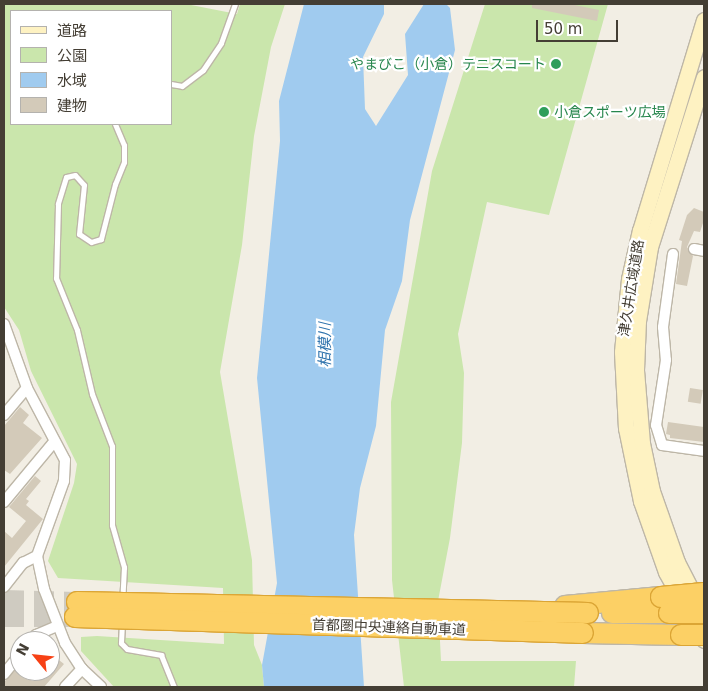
<!DOCTYPE html>
<meta charset="utf-8">
<style>
body{margin:0}
#map{position:relative;width:708px;height:691px;overflow:hidden;background:#f2eee4;font-family:"DejaVu Sans","Noto Sans JP",sans-serif}
div>[style]{position:absolute}
.green>*{inset:0;background:#cae6ac}
.water>*{inset:0;background:#a0cbef}
.building>*{inset:0;background:#d3cab9;transform-origin:0 0}
.motorway-tunnel>*{height:20px;margin-top:-10px;transform-origin:0;background:repeating-linear-gradient(90deg,#cfcbc1 0 20px,transparent 0 30px)}
.roads{filter:drop-shadow(1px 0 #bdb6a7) drop-shadow(-1px 0 #bdb6a7) drop-shadow(0 1px #bdb6a7) drop-shadow(0 -1px #bdb6a7)}
.service>*{height:5px;margin:-2.5px;padding:0 2.5px;transform-origin:2.5px;border-radius:2.5px;background:#fff}
.minor>*{height:10px;margin:-5px;padding:0 5px;transform-origin:5px;border-radius:5px;background:#fff}
.secondary>*{height:15px;margin:-7.5px;padding:0 7.5px;transform-origin:7.5px;border-radius:7.5px;background:#fef2c2}
.motorway>*{height:20px;margin:-10px;padding:0 10px;transform-origin:10px;border-radius:10px;background:#fcd065}
.bridges{filter:drop-shadow(1px 0 #dba535) drop-shadow(-1px 0 #dba535) drop-shadow(0 1px #dba535) drop-shadow(0 -1px #dba535)}
.motorway-bridge>*{height:20px;margin:-10px;padding:0 10px;transform-origin:10px;border-radius:10px;background:#fcd065}
.dots>*{width:14px;height:14px;translate:-50% -50%;box-sizing:border-box;border:2px solid #fff;border-radius:50%}
span{translate:-50% -50%;white-space:nowrap;text-align:center;line-height:1.15;-webkit-text-stroke:4.5px #fff;paint-order:stroke}
.leisure-label{font-size:14px;color:#27864d}
.right{translate:-100% -50%;text-align:right}
.left{translate:0 -50%;text-align:left}
.street-label{font-size:14px;color:#443e34}
.water-label{font-size:15px;color:#2f73ad;font-style:italic}
.frame{position:absolute;inset:0;border:5px solid #443e34;pointer-events:none}
.legend{position:absolute;left:10px;top:10px;width:162px;height:115px;box-sizing:border-box;background:#fff;border:1px solid #b4b2ae;margin:0;padding:6px 9px;list-style:none;font-size:15px;color:#443e34}
.legend li{display:flex;align-items:center;gap:10px;height:25px}
.legend b{width:25px;border:1px solid #b4b2ae}
.north{position:absolute;left:10px;top:631px;width:50px;height:50px;box-sizing:border-box;background:#fff;border:1px solid #b4b2ae;border-radius:50%;rotate:298deg;font-size:14px;font-weight:700;line-height:20px;text-align:center;color:#443e34}
.north::after{content:'';display:block;margin:auto;width:18px;height:22px;background:#f74115;clip-path:polygon(50% 0,100% 100%,50% 72%,0 100%)}
.scale{position:absolute;left:536px;top:20px;width:82px;height:22px;box-sizing:border-box;border:2px solid #443e34;border-top:0;padding-left:6px;font-size:15px;line-height:18px;white-space:nowrap;color:#443e34;-webkit-text-stroke:4px #fff;paint-order:stroke}
</style>
<div id="map">
<div class="green">
<div style="clip-path:polygon(evenodd,4px 4px,186px 4px,237px 14px,240px 4px,285px 4px,271px 47px,254px 136px,242px 245px,220px 372px,252px 560px,254px 645px,262px 665px,264px 687px,114px 687px,81px 651px,81px 637px,97px 636px,224px 644px,223px 588px,58px 578px,48px 561px,74px 483px,77px 464px,31px 371px,19px 330px,4px 307px,4px 4px,11px 11px,171px 11px,171px 124px,11px 124px,11px 11px)"></div>
<div style="clip-path:polygon(485px 4px,608px 4px,549px 215px,487px 202px,458px 334px,464px 373px,462px 443px,450px 538px,438px 601px,441px 661px,576px 661px,574px 687px,404px 687px,392px 580px,391px 402px,432px 171px)"></div>
</div>
<div class="water">
<div style="clip-path:polygon(304px 4px,384px 4px,384px 14px,363px 57px,365px 109px,376px 126px,408px 75px,405px 34px,424px 4px,446px 4px,450px 8px,455px 50px,410px 220px,402px 281px,385px 330px,376px 426px,360px 488px,354px 535px,364px 687px,264px 687px,262px 665px,277px 583px,257px 378px,280px 141px,279px 101px)"></div>
</div>
<div class="building">
<div style="clip-path:polygon(532px 4px,570px 4px,599px 10px,597px 21px,532px 8px)"></div>
<div style="clip-path:polygon(694px 208px,704px 212px,704px 220px,700px 232px,694px 231px,687px 247px,693px 256px,687px 286px,676px 284px,682px 241px,679px 240px,687px 215px)"></div>
<div style="left:690px;top:388px;width:13px;height:14px;rotate:9deg"></div>
<div style="clip-path:polygon(20px 407px,29px 415px,23px 423px,42px 438px,10px 474px,4px 470px,4px 426px)"></div>
<div style="clip-path:polygon(668px 422px,704px 427px,704px 442px,670px 438px,670px 435px,666px 434px)"></div>
<div style="clip-path:polygon(35px 476px,41px 481px,26px 499px,29px 501px,26px 505px,43px 519px,4px 567px,4px 531px,12px 538px,26px 521px,9px 507px)"></div>
<div style="clip-path:polygon(50px 653px,64px 664px,44px 687px,4px 687px,4px 682px,20px 665px,20px 671px,51px 671px)"></div>
</div>
<div class="motorway-tunnel">
<div style="left:4px;top:600px;width:73px;rotate:1.6deg"></div>
<div style="left:4px;top:617px;width:71px"></div>
</div>
<div class="roads">
<div class="service">
<div style="left:171px;top:84px;width:11px;rotate:10deg"></div>
<div style="left:182px;top:86px;width:26px;rotate:-37deg"></div>
<div style="left:203px;top:70px;width:32px;rotate:-56deg"></div>
<div style="left:221px;top:43px;width:41px;rotate:-70.3deg"></div>
<div style="left:115px;top:124px;width:23px;rotate:67deg"></div>
<div style="left:124px;top:145px;width:17px;rotate:90deg"></div>
<div style="left:124px;top:162px;width:24px;rotate:112deg"></div>
<div style="left:115px;top:184px;width:57px;rotate:104.3deg"></div>
<div style="left:101px;top:239px;width:10px;rotate:163deg"></div>
<div style="left:91px;top:242px;width:14px;rotate:-146deg"></div>
<div style="left:79px;top:234px;width:49px;rotate:-84.2deg"></div>
<div style="left:84px;top:185px;width:13px;rotate:-132deg"></div>
<div style="left:75px;top:175px;width:9px;rotate:167deg"></div>
<div style="left:66px;top:177px;width:28px;rotate:107deg"></div>
<div style="left:58px;top:204px;width:74px;rotate:91.5deg"></div>
<div style="left:56px;top:278px;width:56px;rotate:68deg"></div>
<div style="left:77px;top:330px;width:66px;rotate:76.8deg"></div>
<div style="left:92px;top:394px;width:56px;rotate:69deg"></div>
<div style="left:112px;top:446px;width:79px;rotate:90deg"></div>
<div style="left:112px;top:525px;width:44px;rotate:74.1deg"></div>
<div style="left:124px;top:567px;width:33px;rotate:93deg"></div>
<div style="left:122px;top:623px;width:20px;rotate:93deg"></div>
<div style="left:121px;top:643px;width:8px;rotate:45deg"></div>
<div style="left:127px;top:649px;width:35px;rotate:10deg"></div>
<div style="left:161px;top:655px;width:35px;rotate:68deg"></div>
</div>
<div class="minor">
<div style="left:694px;top:249px;width:10px;rotate:11deg"></div>
<div style="left:673px;top:254px;width:74px;rotate:97.8deg"></div>
<div style="left:663px;top:327px;width:33px;rotate:85deg"></div>
<div style="left:666px;top:360px;width:66px;rotate:98.7deg"></div>
<div style="left:656px;top:425px;width:21px;rotate:73deg"></div>
<div style="left:662px;top:445px;width:42px;rotate:8.1deg"></div>
<div style="left:4px;top:324px;width:68px;rotate:70.2deg"></div>
<div style="left:27px;top:388px;width:81px;rotate:62.2deg"></div>
<div style="left:65px;top:460px;width:21px;rotate:93deg"></div>
<div style="left:64px;top:481px;width:80px;rotate:109.8deg"></div>
<div style="left:37px;top:556px;width:34px;rotate:78deg"></div>
<div style="left:44px;top:589px;width:58px;rotate:68.7deg"></div>
<div style="left:65px;top:643px;width:31px;rotate:57deg"></div>
<div style="left:82px;top:669px;width:26px;rotate:43deg"></div>
<div style="left:4px;top:415px;width:35px;rotate:-50deg"></div>
<div style="left:4px;top:502px;width:78px;rotate:-50.2deg"></div>
<div style="left:4px;top:587px;width:31px;rotate:-52deg"></div>
<div style="left:23px;top:563px;width:16px;rotate:-27deg"></div>
<div style="left:31px;top:641px;width:8px;rotate:-50deg"></div>
<div style="left:36px;top:635px;width:23px;rotate:-23deg"></div>
<div style="left:4px;top:674px;width:26px;rotate:-51deg"></div>
<div style="left:65px;top:687px;width:25px;rotate:-47deg"></div>
</div>
<div class="secondary">
<div style="left:704px;top:20px;width:220px;rotate:106.9deg"></div>
<div style="left:640px;top:230px;width:50px;rotate:102.7deg"></div>
<div style="left:629px;top:279px;width:73px;rotate:95.5deg"></div>
<div style="left:622px;top:352px;width:76px;rotate:87deg"></div>
<div style="left:626px;top:428px;width:75px;rotate:78.4deg"></div>
<div style="left:641px;top:501px;width:75px;rotate:70.6deg"></div>
<div style="left:666px;top:572px;width:78px;rotate:60.8deg"></div>
<div style="left:698px;top:603px;width:46px;rotate:-117.1deg"></div>
<div style="left:677px;top:562px;width:75px;rotate:-109.4deg"></div>
<div style="left:652px;top:491px;width:49px;rotate:-101.8deg"></div>
<div style="left:642px;top:443px;width:73px;rotate:-94.7deg"></div>
<div style="left:636px;top:370px;width:49px;rotate:-87.7deg"></div>
<div style="left:638px;top:321px;width:75px;rotate:-80.8deg"></div>
<div style="left:650px;top:247px;width:178px;rotate:-72.4deg"></div>
</div>
<div class="motorway">
<div style="left:565px;top:606px;width:96px;rotate:-5.4deg"></div>
<div style="left:612px;top:613px;width:57px"></div>
<div style="left:583px;top:633px;width:98px;rotate:1.2deg"></div>
</div>
</div>
<div class="bridges">
<div class="motorway-bridge">
<div style="left:661px;top:597px;width:43px;rotate:-5.3deg"></div>
<div style="left:77px;top:602px;width:511px;rotate:1.23deg"></div>
<div style="left:669px;top:613px;width:35px"></div>
<div style="left:75px;top:617px;width:508px;rotate:1.8deg"></div>
<div style="left:681px;top:635px;width:23px"></div>
</div>
</div>
<div class="dots">
<div style="left:556px;top:64px;background:#2e9e5b"></div>
<div style="left:544px;top:112px;background:#2e9e5b"></div>
</div>
<div class="leisure-label">
<span class="right" style="left:546px;top:64px">やまびこ（小倉）テニスコート</span>
<span class="left" style="left:554px;top:112px">小倉スポーツ広場</span>
</div>
<div class="street-label">
<span style="left:631px;top:288px;rotate:-81deg">津久井広域道路</span>
<span style="left:389px;top:627px;rotate:2deg">首都圏中央連絡自動車道</span>
</div>
<div class="water-label">
<span style="left:326px;top:345px;rotate:-90deg">相模川</span>
</div>
<div class="frame"></div>
<ul class="legend">
<li><b style="height:6px;background:#fef2c2"></b>道路</li>
<li><b style="height:14px;background:#cae6ac"></b>公園</li>
<li><b style="height:14px;background:#a0cbef"></b>水域</li>
<li><b style="height:14px;background:#d3cab9"></b>建物</li>
</ul>
<div class="north">N</div>
<div class="scale">50 m</div>
</div>
